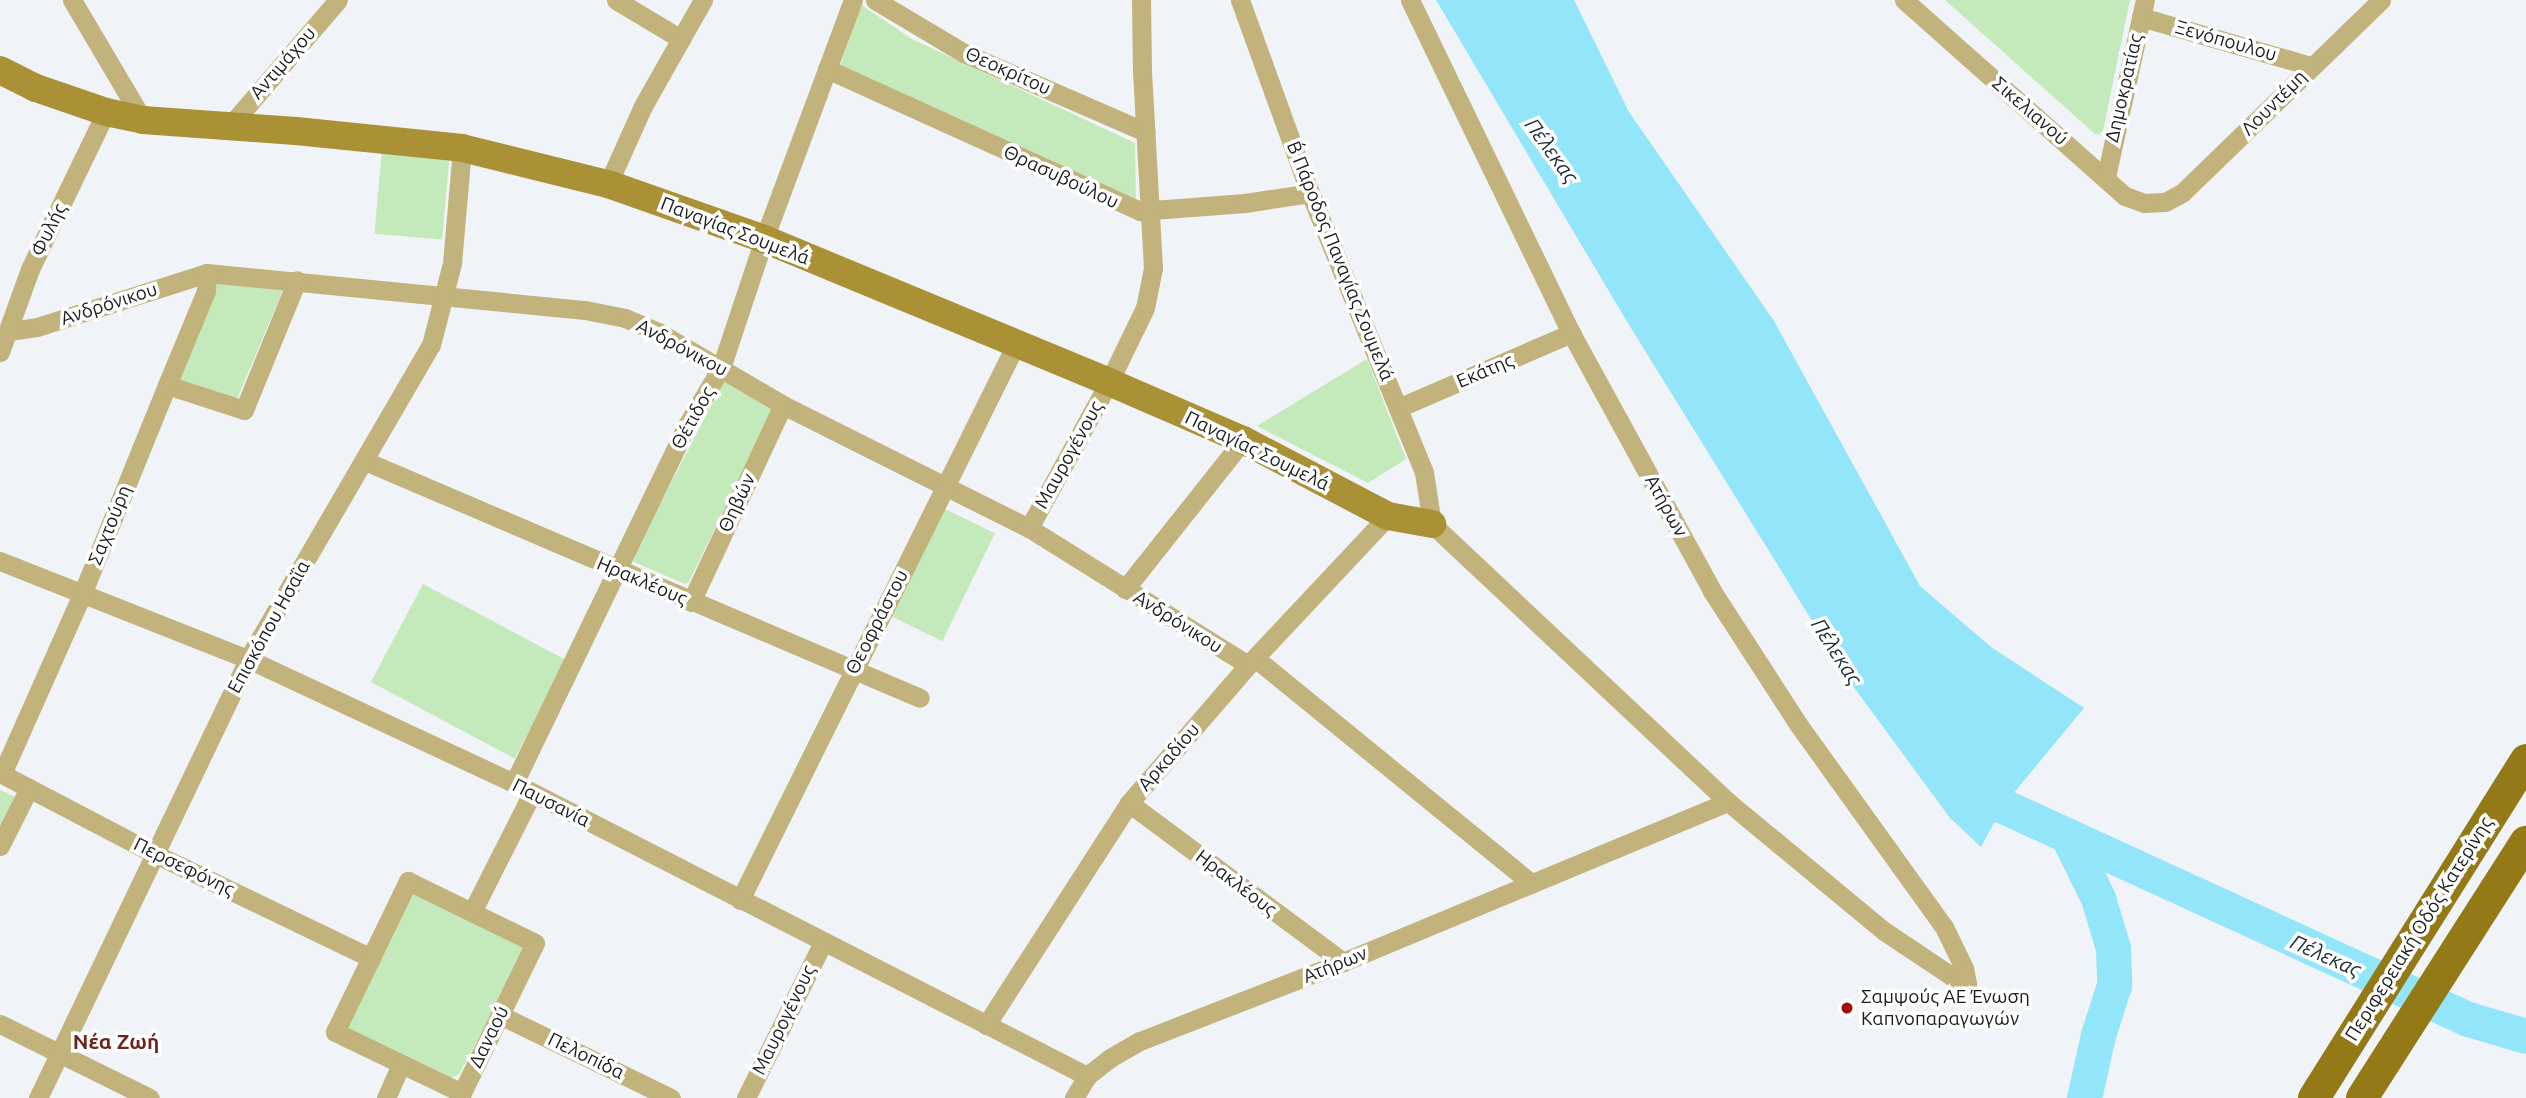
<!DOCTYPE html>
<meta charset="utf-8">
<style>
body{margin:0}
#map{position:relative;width:2526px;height:1098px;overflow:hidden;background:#f0f3f7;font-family:Ubuntu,sans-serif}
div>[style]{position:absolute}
.green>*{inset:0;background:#c4eabb;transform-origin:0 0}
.water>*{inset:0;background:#93e6fa}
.river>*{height:35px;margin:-17.5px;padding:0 17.5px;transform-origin:17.5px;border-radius:17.5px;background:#93e6fa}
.street>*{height:19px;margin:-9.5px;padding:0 9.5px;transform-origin:9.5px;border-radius:9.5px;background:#c2b27b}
.secondary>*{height:28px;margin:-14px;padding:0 14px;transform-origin:14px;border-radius:14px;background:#aa9135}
.primary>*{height:32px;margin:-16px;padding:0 16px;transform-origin:16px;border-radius:16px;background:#937a17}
.dots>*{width:19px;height:19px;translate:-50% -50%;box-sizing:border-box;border:4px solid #fff;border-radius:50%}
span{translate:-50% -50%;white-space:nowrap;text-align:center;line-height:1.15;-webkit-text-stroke:7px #fff;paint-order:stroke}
.street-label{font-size:19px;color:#1b1c1d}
.poi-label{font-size:19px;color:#1b1c1d}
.left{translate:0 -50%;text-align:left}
.water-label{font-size:21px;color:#1b2f34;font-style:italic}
.neighbourhood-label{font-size:21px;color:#6b271f;font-weight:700}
</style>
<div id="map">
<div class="green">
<div style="clip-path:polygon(1945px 0,2130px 0,2102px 135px,2095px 134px)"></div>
<div style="clip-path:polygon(860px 4px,912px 39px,1135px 143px,1136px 204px,840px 67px)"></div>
<div style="left:382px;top:148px;width:68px;height:86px;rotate:5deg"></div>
<div style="clip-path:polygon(214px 277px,285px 285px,237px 399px,174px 379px)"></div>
<div style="clip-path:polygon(1367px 359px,1406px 459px,1368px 483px,1257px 426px)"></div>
<div style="clip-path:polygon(724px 381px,773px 409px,689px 582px,685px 584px,634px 562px,632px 558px)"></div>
<div style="left:941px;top:507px;width:60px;height:120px;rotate:26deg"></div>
<div style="left:423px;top:584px;width:163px;height:111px;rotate:28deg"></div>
<div style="clip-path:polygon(0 790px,20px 799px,0 840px)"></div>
<div style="clip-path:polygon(417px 893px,523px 945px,524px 954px,459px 1074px,450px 1079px,351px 1032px,346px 1021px,408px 895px)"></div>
</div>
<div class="water">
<div style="clip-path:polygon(1436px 0,1574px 0,1629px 112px,1774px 321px,1920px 586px,1991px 647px,2084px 708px,2003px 806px,1981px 847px,1950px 818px,1850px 682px,1626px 320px)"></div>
</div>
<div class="river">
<div style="left:1961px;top:785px;width:16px;rotate:45deg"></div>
<div style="left:1972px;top:796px;width:33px;rotate:18deg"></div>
<div style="left:2003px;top:806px;width:511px;rotate:24.61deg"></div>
<div style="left:2468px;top:1019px;width:60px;rotate:16.3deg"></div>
<div style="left:2068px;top:837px;width:68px;rotate:63.8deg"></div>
<div style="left:2098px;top:898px;width:52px;rotate:73.3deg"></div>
<div style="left:2113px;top:948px;width:37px;rotate:88deg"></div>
<div style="left:2114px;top:985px;width:52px;rotate:107.7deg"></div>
<div style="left:2098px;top:1035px;width:65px;rotate:102.5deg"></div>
</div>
<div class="street">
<div style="left:72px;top:0;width:139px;rotate:59.4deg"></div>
<div style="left:616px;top:0;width:76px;rotate:31deg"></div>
<div style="left:875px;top:0;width:104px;rotate:30.8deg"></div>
<div style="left:964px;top:53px;width:198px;rotate:23.5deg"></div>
<div style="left:1240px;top:0;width:205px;rotate:70.1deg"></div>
<div style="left:1310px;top:193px;width:301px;rotate:67.8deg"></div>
<div style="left:1424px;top:472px;width:53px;rotate:81.3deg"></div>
<div style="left:1432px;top:524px;width:406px;rotate:43.2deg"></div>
<div style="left:1728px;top:802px;width:202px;rotate:39.6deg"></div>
<div style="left:1884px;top:931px;width:83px;rotate:33.7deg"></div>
<div style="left:1953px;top:977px;width:16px;rotate:27deg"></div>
<div style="left:1410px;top:0;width:370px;rotate:64.2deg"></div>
<div style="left:1571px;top:333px;width:294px;rotate:61.3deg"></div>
<div style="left:1712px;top:591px;width:158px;rotate:57.1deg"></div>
<div style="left:1798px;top:724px;width:250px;rotate:54.3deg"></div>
<div style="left:1944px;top:927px;width:46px;rotate:64deg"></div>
<div style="left:1964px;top:968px;width:16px;rotate:79deg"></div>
<div style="left:1904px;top:0;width:295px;rotate:41.6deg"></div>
<div style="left:2125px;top:196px;width:20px;rotate:20deg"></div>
<div style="left:2144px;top:203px;width:21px;rotate:-3deg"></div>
<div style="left:2165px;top:202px;width:19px;rotate:-28deg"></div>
<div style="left:2182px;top:193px;width:277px;rotate:-44.1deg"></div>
<div style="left:2141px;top:17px;width:177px;rotate:16.1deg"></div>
<div style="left:827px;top:69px;width:344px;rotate:24.4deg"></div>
<div style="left:1140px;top:211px;width:105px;rotate:-4.4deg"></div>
<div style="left:1245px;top:203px;width:66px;rotate:-8.7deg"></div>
<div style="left:229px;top:127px;width:167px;rotate:-49.4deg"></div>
<div style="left:2106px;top:177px;width:181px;rotate:-77.6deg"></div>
<div style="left:608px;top:184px;width:85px;rotate:-65.8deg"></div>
<div style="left:643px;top:106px;width:122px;rotate:-60.5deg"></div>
<div style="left:9px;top:331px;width:28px;rotate:-8deg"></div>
<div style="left:37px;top:327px;width:178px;rotate:-17.6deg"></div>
<div style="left:207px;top:273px;width:380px;rotate:5.6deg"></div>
<div style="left:585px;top:310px;width:41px;rotate:11.3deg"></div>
<div style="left:625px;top:318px;width:38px;rotate:23deg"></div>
<div style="left:660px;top:333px;width:143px;rotate:30.3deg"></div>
<div style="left:783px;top:405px;width:275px;rotate:26.6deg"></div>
<div style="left:1029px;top:528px;width:258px;rotate:32deg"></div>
<div style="left:0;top:352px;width:88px;rotate:-70.1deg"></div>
<div style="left:30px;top:269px;width:174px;rotate:-64.2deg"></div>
<div style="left:167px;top:385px;width:81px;rotate:18deg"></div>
<div style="left:244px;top:410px;width:140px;rotate:-67.8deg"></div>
<div style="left:1398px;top:408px;width:189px;rotate:-23.4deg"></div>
<div style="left:365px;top:461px;width:603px;rotate:23.12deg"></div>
<div style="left:1029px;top:528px;width:166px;rotate:-61.3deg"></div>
<div style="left:1109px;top:382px;width:82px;rotate:-64.1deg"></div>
<div style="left:1145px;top:308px;width:41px;rotate:-78.7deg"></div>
<div style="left:1153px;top:268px;width:196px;rotate:-93.2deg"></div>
<div style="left:1142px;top:72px;width:72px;rotate:-90.8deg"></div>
<div style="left:0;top:561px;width:267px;rotate:21.6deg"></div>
<div style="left:248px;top:659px;width:293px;rotate:25deg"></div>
<div style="left:514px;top:783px;width:644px;rotate:27.08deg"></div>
<div style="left:1125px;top:589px;width:190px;rotate:-51.6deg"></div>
<div style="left:691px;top:602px;width:217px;rotate:-65deg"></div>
<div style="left:1255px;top:658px;width:357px;rotate:39.2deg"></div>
<div style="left:0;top:773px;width:175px;rotate:27.6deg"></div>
<div style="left:155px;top:854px;width:240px;rotate:25.7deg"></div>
<div style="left:2px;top:774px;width:199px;rotate:-66deg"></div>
<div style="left:83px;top:592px;width:223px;rotate:-67.9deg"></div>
<div style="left:167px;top:385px;width:102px;rotate:-67.5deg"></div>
<div style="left:206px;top:291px;width:18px;rotate:-87deg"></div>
<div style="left:514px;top:783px;width:398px;rotate:-64.2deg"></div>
<div style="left:687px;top:425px;width:66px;rotate:-59.2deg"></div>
<div style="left:721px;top:368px;width:136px;rotate:-71.6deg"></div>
<div style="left:764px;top:239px;width:255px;rotate:-69.6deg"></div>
<div style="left:1129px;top:803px;width:267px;rotate:36.6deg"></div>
<div style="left:0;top:846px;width:65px;rotate:-63.4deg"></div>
<div style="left:408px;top:881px;width:141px;rotate:26deg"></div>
<div style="left:535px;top:943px;width:167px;rotate:116deg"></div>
<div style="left:462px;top:1093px;width:141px;rotate:-154.3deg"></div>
<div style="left:335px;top:1032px;width:168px;rotate:-64.2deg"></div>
<div style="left:740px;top:900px;width:618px;rotate:-63.6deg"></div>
<div style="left:472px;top:912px;width:133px;rotate:-63.2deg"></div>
<div style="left:500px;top:1015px;width:190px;rotate:25.9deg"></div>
<div style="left:0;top:1024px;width:167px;rotate:26.3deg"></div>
<div style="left:986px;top:1025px;width:264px;rotate:-57.2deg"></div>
<div style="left:1129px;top:803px;width:182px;rotate:-49.2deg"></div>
<div style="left:1248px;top:665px;width:204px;rotate:-46.8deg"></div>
<div style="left:38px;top:1098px;width:487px;rotate:-64.4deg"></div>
<div style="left:248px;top:659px;width:363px;rotate:-59.8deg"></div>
<div style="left:431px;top:345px;width:85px;rotate:-75.6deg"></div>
<div style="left:452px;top:263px;width:115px;rotate:-85deg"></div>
<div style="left:386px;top:1098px;width:37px;rotate:-66deg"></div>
<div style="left:746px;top:1098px;width:174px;rotate:-63.7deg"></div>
<div style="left:1074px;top:1098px;width:26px;rotate:-59deg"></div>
<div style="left:1087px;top:1076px;width:29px;rotate:-38deg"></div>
<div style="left:1110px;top:1058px;width:34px;rotate:-30deg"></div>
<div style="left:1140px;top:1041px;width:218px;rotate:-21.3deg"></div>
<div style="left:1343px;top:962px;width:417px;rotate:-22.6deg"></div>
</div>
<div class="secondary">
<div style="left:0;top:70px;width:40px;rotate:26.6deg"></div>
<div style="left:36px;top:88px;width:74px;rotate:18.9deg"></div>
<div style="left:106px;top:112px;width:38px;rotate:12deg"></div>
<div style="left:143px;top:120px;width:153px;rotate:4.1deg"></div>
<div style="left:296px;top:131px;width:167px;rotate:5.8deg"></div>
<div style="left:462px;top:148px;width:150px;rotate:13.9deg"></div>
<div style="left:608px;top:184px;width:165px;rotate:19.4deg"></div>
<div style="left:764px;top:239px;width:373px;rotate:22.5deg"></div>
<div style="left:1109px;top:382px;width:146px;rotate:23.4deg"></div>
<div style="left:1243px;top:440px;width:164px;rotate:27.7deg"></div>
<div style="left:1388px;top:516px;width:45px;rotate:10.3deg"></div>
</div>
<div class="primary">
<div style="left:2314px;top:1098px;width:399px;rotate:-57.9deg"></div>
<div style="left:2362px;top:1098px;width:304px;rotate:-57.4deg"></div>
</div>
<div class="dots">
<div style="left:1847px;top:1008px;background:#a40d08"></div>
</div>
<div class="street-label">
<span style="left:2226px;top:41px;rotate:16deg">Ξενόπουλου</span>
<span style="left:283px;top:63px;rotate:-49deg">Αντιμάχου</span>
<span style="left:1008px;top:71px;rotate:24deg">Θεοκρίτου</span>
<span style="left:2124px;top:88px;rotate:-77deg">Δημοκρατίας</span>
<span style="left:2274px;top:103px;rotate:-45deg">Λουντέμη</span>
<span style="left:2030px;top:111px;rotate:41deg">Σικελιανού</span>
<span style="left:1061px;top:177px;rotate:25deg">Θρασυβούλου</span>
<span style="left:49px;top:230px;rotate:-64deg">Φυλής</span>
<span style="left:735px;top:231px;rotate:21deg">Παναγίας Σουμελά</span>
<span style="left:1340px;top:261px;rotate:68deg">Β΄ Πάροδος Παναγίας Σουμελά</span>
<span style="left:109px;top:304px;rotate:-18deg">Ανδρόνικου</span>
<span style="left:682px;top:348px;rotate:28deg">Ανδρόνικου</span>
<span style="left:1485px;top:371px;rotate:-23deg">Εκάτης</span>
<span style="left:693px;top:418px;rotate:-61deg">Θέτιδος</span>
<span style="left:1257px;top:451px;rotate:26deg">Παναγίας Σουμελά</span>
<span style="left:1069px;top:455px;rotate:-61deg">Μαυρογένους</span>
<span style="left:737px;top:503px;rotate:-65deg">Θηβών</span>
<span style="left:1666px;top:506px;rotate:61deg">Ατήρων</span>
<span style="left:110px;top:525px;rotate:-68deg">Σαχτούρη</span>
<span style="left:642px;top:581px;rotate:23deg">Ηρακλέους</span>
<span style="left:877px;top:622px;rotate:-63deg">Θεοφράστου</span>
<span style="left:1178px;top:622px;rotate:32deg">Ανδρόνικου</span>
<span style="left:269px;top:627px;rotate:-61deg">Επισκόπου Ησαΐα</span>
<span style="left:1169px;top:757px;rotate:-49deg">Αρκαδίου</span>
<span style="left:551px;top:803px;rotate:27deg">Παυσανία</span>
<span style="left:184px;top:867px;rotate:26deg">Περσεφόνης</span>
<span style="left:1236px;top:883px;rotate:37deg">Ηρακλέους</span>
<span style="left:2419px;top:929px;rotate:-58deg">Περιφερειακή Οδός Κατερίνης</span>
<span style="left:1335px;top:965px;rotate:-22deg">Ατήρων</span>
<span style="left:784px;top:1020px;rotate:-64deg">Μαυρογένους</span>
<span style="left:489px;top:1037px;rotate:-64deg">Δαναού</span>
<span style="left:586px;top:1056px;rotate:26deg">Πελοπίδα</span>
</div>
<div class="poi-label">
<span class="left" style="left:1861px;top:1008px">Σαμψούς ΑΕ Ένωση<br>Καπνοπαραγωγών</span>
</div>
<div class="water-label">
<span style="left:1552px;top:150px;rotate:54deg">Πέλεκας</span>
<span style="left:1837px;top:651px;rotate:57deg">Πέλεκας</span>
<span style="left:2326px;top:955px;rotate:24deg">Πέλεκας</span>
</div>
<div class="neighbourhood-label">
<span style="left:116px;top:1041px">Νέα Ζωή</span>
</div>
</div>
